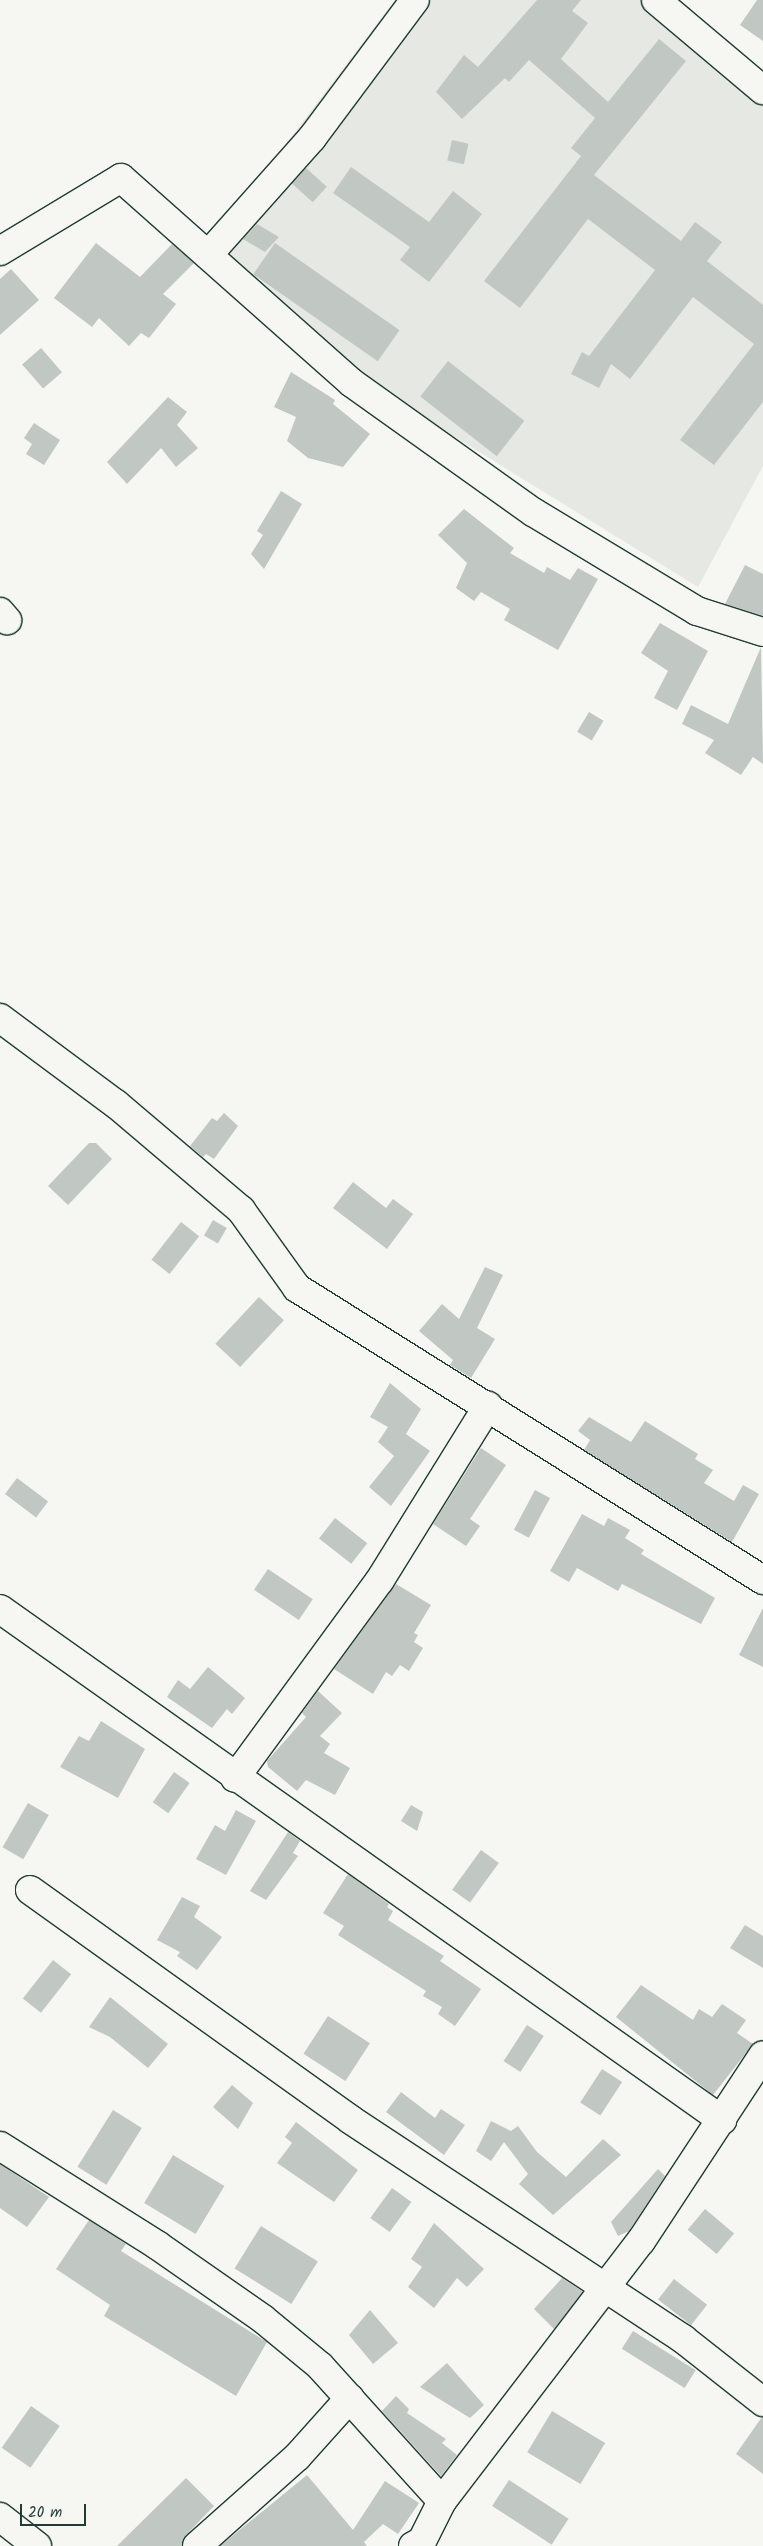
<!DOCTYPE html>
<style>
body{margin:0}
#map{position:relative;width:763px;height:2546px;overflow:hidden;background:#f6f6f2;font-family:Kalam,sans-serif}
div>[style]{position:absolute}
.built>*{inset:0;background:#e6e8e4}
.building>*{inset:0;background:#c1c8c3;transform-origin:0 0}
.roads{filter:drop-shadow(1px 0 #1f3d34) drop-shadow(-1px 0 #1f3d34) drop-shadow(0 1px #1f3d34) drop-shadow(0 -1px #1f3d34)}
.minor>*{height:28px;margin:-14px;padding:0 14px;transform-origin:14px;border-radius:14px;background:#f6f6f2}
span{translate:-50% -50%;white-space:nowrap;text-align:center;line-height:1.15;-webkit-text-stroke:4.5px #f6f6f2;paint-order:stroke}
.scale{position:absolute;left:20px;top:2504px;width:66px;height:22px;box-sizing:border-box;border:2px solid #1f3d34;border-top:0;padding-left:6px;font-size:15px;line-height:18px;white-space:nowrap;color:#1f3d34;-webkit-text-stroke:4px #f6f6f2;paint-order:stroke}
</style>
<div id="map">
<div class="built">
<div style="clip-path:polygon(395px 0,641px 0,763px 100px,763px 466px,698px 587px,390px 397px,213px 240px)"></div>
</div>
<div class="building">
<div style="clip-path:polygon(537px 0,581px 0,572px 11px,588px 23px,561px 59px,608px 102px,659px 39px,686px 61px,594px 175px,681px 241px,695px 222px,722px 242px,707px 261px,763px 305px,763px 402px,714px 465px,680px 440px,754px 344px,693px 297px,630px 379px,611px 364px,599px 388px,571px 374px,582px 352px,589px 356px,655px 270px,588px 219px,520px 308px,484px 281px,581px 156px,571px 148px,595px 118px,529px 60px,509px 82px,505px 78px,462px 119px,436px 92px,464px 55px,478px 67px)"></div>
<div style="clip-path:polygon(757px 0,763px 0,763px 41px,740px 25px)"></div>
<div style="left:452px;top:140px;width:17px;height:21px;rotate:13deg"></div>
<div style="clip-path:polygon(351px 167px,429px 222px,453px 191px,482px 214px,429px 282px,400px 260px,410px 247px,333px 193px)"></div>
<div style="left:306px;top:168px;width:28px;height:21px;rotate:42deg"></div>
<div style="clip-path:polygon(257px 224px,279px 237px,265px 252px,243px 239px)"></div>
<div style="clip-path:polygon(96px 243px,140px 277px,172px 244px,194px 263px,163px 294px,176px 304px,149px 338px,141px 333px,129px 346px,99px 318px,92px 327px,54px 298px)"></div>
<div style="left:275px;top:243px;width:152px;height:38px;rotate:35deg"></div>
<div style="clip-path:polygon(11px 269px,39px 300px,0 335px,0 279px)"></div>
<div style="left:41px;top:348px;width:32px;height:25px;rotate:49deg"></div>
<div style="left:448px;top:361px;width:97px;height:45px;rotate:38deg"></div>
<div style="clip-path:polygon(291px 372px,335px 400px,333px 404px,370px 434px,343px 467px,308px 458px,287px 441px,296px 417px,274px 407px)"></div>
<div style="clip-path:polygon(168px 397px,187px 412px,177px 425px,198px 448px,176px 467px,161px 448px,127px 484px,107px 462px)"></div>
<div style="clip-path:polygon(34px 423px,60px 440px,44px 465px,26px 454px,32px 444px,24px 438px)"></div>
<div style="clip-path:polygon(281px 491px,302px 504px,264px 569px,251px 554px,263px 535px,257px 531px)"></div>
<div style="clip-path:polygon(464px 509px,514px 548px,510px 553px,544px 573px,547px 567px,570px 580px,578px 568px,598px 579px,558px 650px,504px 620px,510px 609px,481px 592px,474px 601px,456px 588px,467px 563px,438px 535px)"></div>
<div style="clip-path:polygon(745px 565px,763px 574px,763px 616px,725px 604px)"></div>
<div style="clip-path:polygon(660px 623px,708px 651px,677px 710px,654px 698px,668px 671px,641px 653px)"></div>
<div style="clip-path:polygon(761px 647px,763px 764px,753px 757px,741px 775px,705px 753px,714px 740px,682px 724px,691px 705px,728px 724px)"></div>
<div style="left:589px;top:712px;width:17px;height:23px;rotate:31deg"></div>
<div style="clip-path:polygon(224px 1113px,238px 1126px,214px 1159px,206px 1154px,203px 1157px,190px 1146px,212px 1118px,217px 1121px)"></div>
<div style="clip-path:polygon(89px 1143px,96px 1143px,112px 1159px,68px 1205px,48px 1186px)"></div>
<div style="clip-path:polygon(353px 1182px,386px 1208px,393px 1199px,413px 1214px,387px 1249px,333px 1208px)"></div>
<div style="left:213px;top:1220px;width:16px;height:18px;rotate:30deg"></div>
<div style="left:181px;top:1222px;width:23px;height:48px;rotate:38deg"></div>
<div style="clip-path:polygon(485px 1267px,503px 1275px,477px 1328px,495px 1339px,471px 1378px,450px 1365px,453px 1360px,419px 1331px,442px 1304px,459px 1319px)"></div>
<div style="left:259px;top:1297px;width:34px;height:64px;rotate:43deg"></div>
<div style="clip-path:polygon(390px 1383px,421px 1409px,406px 1434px,430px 1451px,391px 1506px,369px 1487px,394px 1456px,378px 1442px,388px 1427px,370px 1417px)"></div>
<div style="clip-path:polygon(589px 1417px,631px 1442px,645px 1421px,698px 1454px,695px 1459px,713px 1470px,704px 1483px,734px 1501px,743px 1485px,759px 1494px,732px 1542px,584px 1450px,590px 1440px,578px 1431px)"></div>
<div style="clip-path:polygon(481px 1448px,506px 1465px,470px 1519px,480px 1526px,466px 1546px,433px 1524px)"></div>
<div style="left:17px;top:1478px;width:39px;height:20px;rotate:37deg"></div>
<div style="left:535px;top:1490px;width:17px;height:45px;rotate:28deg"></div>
<div style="clip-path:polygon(582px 1514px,604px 1526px,608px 1518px,630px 1530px,625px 1538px,644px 1550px,641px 1554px,715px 1598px,701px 1624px,622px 1584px,618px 1591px,577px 1568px,569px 1582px,550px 1571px)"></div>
<div style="left:335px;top:1518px;width:41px;height:26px;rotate:38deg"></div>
<div style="left:268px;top:1569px;width:54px;height:25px;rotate:34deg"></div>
<div style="clip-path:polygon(396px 1584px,431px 1605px,414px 1633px,418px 1635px,414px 1642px,423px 1648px,409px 1671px,400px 1665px,392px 1676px,386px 1672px,373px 1694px,334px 1669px)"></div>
<div style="clip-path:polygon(763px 1608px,763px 1667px,739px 1655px)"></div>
<div style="clip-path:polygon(208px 1667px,245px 1698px,232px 1714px,227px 1709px,212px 1728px,167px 1697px,178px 1680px,190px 1689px)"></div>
<div style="clip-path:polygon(318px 1691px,342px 1713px,320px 1736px,330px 1744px,324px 1753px,350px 1768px,335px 1795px,306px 1780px,297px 1791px,268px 1767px,267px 1761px,306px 1717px,302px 1713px)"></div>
<div style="clip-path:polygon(101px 1721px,145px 1749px,118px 1798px,60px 1767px,79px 1736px,89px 1741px)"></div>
<div style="left:174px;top:1772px;width:19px;height:37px;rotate:35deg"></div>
<div style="left:28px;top:1803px;width:24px;height:51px;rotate:30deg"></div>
<div style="clip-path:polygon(411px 1805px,423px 1812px,417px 1831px,401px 1821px)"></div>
<div style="clip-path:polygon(236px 1810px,256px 1821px,226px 1875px,196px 1859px,215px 1825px,225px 1831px)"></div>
<div style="clip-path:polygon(288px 1832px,300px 1841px,293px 1853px,298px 1856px,266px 1900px,250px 1891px)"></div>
<div style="left:481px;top:1850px;width:22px;height:49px;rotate:36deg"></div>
<div style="clip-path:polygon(348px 1874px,389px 1904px,387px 1907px,393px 1911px,388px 1920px,444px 1956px,440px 1961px,481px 1989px,455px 2026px,438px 2014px,442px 2007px,423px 1996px,426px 1991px,338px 1935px,344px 1926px,323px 1913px)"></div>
<div style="clip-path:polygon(182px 1897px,200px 1906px,194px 1917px,222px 1937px,197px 1970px,177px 1956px,180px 1952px,157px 1940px)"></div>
<div style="clip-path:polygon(745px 1925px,763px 1936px,763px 1968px,730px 1948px)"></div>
<div style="left:53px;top:1960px;width:23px;height:49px;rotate:38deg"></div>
<div style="clip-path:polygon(641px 1985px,693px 2020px,699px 2009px,712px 2017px,722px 2004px,746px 2020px,737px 2033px,753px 2044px,713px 2095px,616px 2017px)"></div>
<div style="clip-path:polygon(110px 1997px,168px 2044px,148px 2068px,110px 2037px,89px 2027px)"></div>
<div style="left:328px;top:2016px;width:50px;height:45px;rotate:33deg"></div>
<div style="left:527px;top:2025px;width:20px;height:43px;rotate:33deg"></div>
<div style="left:602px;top:2069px;width:24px;height:40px;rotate:33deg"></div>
<div style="clip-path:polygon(232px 2085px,253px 2103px,238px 2129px,213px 2107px)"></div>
<div style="clip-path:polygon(401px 2092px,435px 2118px,441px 2109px,465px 2125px,444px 2155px,386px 2112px)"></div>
<div style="left:113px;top:2110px;width:34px;height:67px;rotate:32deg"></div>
<div style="clip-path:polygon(491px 2121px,511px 2131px,518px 2126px,537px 2152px,566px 2177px,603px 2139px,621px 2155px,553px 2215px,519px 2184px,528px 2174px,504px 2142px,491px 2161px,476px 2151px)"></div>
<div style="clip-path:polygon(296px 2122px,358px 2170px,334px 2202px,277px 2163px,292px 2143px,285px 2137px)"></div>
<div style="left:173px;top:2155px;width:60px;height:56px;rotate:31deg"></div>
<div style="clip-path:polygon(0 2164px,49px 2197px,27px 2227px,0 2208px)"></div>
<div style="clip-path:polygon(658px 2169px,665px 2176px,629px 2231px,618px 2236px,611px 2222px)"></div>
<div style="left:392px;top:2188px;width:24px;height:37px;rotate:36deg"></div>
<div style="left:705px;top:2209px;width:38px;height:27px;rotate:40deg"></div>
<div style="clip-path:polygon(89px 2220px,126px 2244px,121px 2251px,267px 2342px,236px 2396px,104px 2316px,110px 2305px,56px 2269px)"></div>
<div style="clip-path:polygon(434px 2223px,484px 2269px,467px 2287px,457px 2278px,434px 2308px,408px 2287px,422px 2267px,411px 2259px)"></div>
<div style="left:261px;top:2226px;width:67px;height:50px;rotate:32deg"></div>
<div style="clip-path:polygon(562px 2278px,583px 2292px,554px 2329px,534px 2309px)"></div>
<div style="left:674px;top:2279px;width:42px;height:26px;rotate:38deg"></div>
<div style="clip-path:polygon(370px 2310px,398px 2343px,373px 2364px,349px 2335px)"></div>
<div style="left:633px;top:2331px;width:74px;height:21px;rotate:32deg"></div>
<div style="clip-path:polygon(447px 2363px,484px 2405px,470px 2418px,420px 2387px)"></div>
<div style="clip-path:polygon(396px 2396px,409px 2409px,407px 2413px,446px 2439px,442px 2443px,457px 2455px,441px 2476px,382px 2411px)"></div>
<div style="left:31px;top:2406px;width:35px;height:51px;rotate:35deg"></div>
<div style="left:552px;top:2411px;width:62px;height:48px;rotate:31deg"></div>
<div style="clip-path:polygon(762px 2417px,763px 2417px,763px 2474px,736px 2454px)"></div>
<div style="clip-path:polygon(307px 2475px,353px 2530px,385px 2481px,419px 2503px,398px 2534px,383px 2524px,364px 2542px,367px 2546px,220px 2546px)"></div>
<div style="clip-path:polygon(186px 2478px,214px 2506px,186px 2535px,182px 2546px,117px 2546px)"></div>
<div style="left:509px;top:2480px;width:71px;height:31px;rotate:33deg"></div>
</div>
<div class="roads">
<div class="minor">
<div style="left:656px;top:0;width:140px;rotate:40.1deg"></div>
<div style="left:0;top:251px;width:141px;rotate:-31.1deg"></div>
<div style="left:121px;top:178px;width:309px;rotate:41.6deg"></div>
<div style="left:352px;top:383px;width:222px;rotate:35.5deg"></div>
<div style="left:533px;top:512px;width:192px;rotate:31.1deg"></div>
<div style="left:697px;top:611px;width:69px;rotate:17.7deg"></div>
<div style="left:208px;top:255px;width:157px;rotate:-48.4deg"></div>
<div style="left:312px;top:138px;width:172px;rotate:-53.3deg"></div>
<div style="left:0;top:612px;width:11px;rotate:49deg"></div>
<div style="left:0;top:1018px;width:144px;rotate:36.6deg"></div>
<div style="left:116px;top:1104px;width:164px;rotate:40.3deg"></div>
<div style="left:241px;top:1210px;width:96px;rotate:54.3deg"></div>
<div style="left:297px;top:1288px;width:550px;rotate:32.07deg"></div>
<div style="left:0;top:1609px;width:885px;rotate:35.29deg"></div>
<div style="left:235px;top:1778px;width:245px;rotate:-53.8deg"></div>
<div style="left:380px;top:1580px;width:205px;rotate:-58.2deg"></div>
<div style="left:30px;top:1890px;width:395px;rotate:35.6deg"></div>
<div style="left:351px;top:2120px;width:398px;rotate:33.4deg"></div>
<div style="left:683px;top:2339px;width:102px;rotate:38.2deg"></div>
<div style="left:0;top:2146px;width:186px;rotate:32.2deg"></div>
<div style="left:157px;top:2245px;width:129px;rotate:34.9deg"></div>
<div style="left:263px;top:2319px;width:74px;rotate:39.5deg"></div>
<div style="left:320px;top:2366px;width:182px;rotate:47.9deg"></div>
<div style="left:0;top:2517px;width:47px;rotate:38.1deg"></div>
<div style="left:197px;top:2546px;width:134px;rotate:-41.7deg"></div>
<div style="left:297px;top:2457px;width:79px;rotate:-48.1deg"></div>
<div style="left:413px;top:2546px;width:10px;rotate:-29deg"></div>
<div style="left:422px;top:2541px;width:45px;rotate:-63.4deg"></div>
<div style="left:442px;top:2501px;width:327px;rotate:-52.6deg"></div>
<div style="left:641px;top:2241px;width:222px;rotate:-56.7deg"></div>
</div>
</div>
<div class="scale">20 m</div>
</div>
